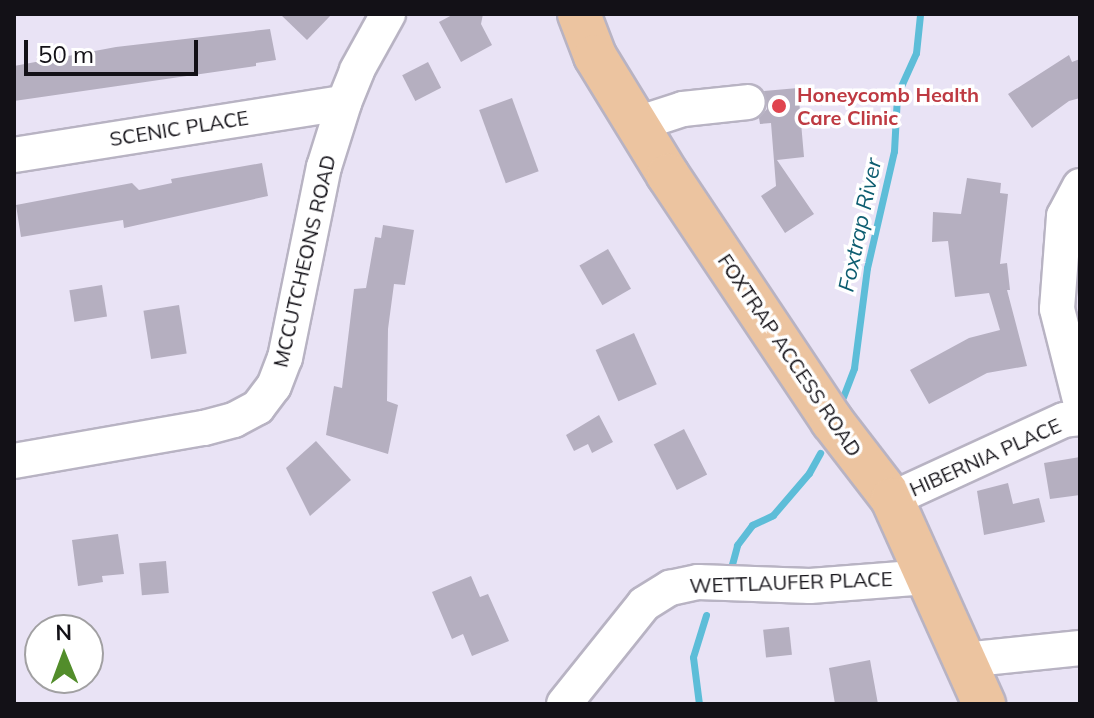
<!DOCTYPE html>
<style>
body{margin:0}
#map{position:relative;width:1094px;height:718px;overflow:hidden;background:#e9e3f5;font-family:Mulish,sans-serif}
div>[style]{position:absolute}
.stream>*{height:7px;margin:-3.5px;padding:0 3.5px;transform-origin:3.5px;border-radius:3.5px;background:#5dbdd8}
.building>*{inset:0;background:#b5afc0;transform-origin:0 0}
.roads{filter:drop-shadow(2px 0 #b8b3c3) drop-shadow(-2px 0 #b8b3c3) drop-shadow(0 2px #b8b3c3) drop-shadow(0 -2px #b8b3c3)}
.minor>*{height:34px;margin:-17px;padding:0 17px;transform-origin:17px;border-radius:17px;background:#fff}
.major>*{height:42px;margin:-21px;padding:0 21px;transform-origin:21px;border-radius:21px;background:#ecc4a0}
.dots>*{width:22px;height:22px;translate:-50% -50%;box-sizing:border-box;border:4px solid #fff;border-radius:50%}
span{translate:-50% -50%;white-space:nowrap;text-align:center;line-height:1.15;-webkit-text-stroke:7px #fff;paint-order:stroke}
.health-label{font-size:20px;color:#be3a42;font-weight:700}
.left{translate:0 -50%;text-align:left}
.street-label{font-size:20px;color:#131117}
.water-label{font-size:22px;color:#0d5d70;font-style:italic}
.frame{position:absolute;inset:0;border:16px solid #131117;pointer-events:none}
.north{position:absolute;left:24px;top:614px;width:80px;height:80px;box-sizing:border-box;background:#fff;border:2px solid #a1a0a2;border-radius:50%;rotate:359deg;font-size:22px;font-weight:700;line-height:32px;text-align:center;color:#131117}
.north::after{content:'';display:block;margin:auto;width:28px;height:36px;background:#528d2b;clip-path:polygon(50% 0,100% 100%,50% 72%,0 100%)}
.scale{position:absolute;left:24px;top:40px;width:174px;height:36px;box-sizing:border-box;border:4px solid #131117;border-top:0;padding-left:10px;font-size:24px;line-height:28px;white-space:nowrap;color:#131117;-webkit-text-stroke:6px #fff;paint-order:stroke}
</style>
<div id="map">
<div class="stream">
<div style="left:843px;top:397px;width:31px;rotate:-69deg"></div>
<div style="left:854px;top:368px;width:101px;rotate:-82.6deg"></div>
<div style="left:867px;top:268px;width:120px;rotate:-77deg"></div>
<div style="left:894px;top:151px;width:56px;rotate:-86.9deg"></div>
<div style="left:897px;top:95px;width:46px;rotate:-65.7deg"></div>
<div style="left:916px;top:53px;width:39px;rotate:-84deg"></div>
<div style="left:731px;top:568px;width:24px;rotate:-75deg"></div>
<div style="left:737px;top:545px;width:25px;rotate:-53deg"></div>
<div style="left:752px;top:525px;width:23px;rotate:-25deg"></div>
<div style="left:773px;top:515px;width:55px;rotate:-49.4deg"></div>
<div style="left:809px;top:473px;width:23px;rotate:-61deg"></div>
<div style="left:699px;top:704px;width:47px;rotate:-97.3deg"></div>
<div style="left:693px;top:657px;width:44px;rotate:-72.8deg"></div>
</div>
<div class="building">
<div style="clip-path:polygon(280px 14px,332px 14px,307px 40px)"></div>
<div style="clip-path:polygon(454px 14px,483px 14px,481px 24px,492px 45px,461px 62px,439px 22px)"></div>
<div style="clip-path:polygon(270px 29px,276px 60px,256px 63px,256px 66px,14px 101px,14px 66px,116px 47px)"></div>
<div style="clip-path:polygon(1069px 55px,1072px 62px,1080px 59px,1080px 98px,1069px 101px,1032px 128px,1008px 94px)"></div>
<div style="left:428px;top:62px;width:29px;height:29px;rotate:63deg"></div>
<div style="clip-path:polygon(798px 88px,804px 157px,777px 160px,814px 214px,785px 233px,761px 196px,776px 186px,771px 123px,760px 124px,759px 118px,767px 109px,764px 91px)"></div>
<div style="left:512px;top:98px;width:78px;height:35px;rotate:70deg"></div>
<div style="clip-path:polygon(262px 163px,268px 196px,124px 228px,123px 220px,21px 237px,16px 205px,132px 183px,139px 190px,172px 183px,171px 179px)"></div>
<div style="clip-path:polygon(967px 178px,1001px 183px,1000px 193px,1008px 194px,1000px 264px,1007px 263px,1010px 290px,1007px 290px,1027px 366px,987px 373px,929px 404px,910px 370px,969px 338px,1000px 330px,989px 293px,955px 297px,948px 241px,932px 242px,933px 212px,961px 214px)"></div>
<div style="clip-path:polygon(383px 225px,414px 230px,405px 285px,394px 284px,388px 329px,387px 401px,398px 405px,388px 454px,326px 435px,334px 386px,342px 388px,354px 289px,366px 288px,375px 237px,381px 238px)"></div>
<div style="left:608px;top:249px;width:46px;height:33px;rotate:60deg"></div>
<div style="left:102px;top:285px;width:32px;height:33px;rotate:81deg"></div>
<div style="left:179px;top:305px;width:49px;height:36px;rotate:81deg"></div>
<div style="left:634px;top:333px;width:56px;height:42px;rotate:66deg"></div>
<div style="clip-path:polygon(599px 415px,613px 442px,592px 453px,588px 444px,574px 451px,566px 435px)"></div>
<div style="left:684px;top:429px;width:51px;height:34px;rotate:63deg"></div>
<div style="clip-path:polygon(316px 441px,351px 480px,310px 516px,286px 468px)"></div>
<div style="clip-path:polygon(1080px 457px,1080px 495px,1050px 499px,1044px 463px)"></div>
<div style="clip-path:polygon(1008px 483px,1013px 504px,1039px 498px,1045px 522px,984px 535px,977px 491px)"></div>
<div style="clip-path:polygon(118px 534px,124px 574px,102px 576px,103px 582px,78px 586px,72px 540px)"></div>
<div style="left:166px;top:561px;width:32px;height:27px;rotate:85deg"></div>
<div style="clip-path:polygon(471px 576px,480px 597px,488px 594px,509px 641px,472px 656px,463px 634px,452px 639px,432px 592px)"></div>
<div style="left:789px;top:627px;width:28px;height:26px;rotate:84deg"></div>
<div style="clip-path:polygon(870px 660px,878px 704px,835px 704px,829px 668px)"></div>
</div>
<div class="roads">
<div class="minor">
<div style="left:637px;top:124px;width:48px;rotate:-18.1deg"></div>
<div style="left:683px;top:109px;width:65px;rotate:-6.1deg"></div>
<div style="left:14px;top:155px;width:334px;rotate:-9deg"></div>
<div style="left:1080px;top:186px;width:34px;rotate:118deg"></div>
<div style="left:1064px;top:216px;width:93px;rotate:94.3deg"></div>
<div style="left:1057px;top:309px;width:94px;rotate:75.8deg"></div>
<div style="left:14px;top:461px;width:193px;rotate:-9.9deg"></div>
<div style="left:204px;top:428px;width:31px;rotate:-15deg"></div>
<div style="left:234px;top:420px;width:27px;rotate:-28deg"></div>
<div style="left:258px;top:407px;width:26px;rotate:-53deg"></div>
<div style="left:274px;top:386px;width:30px;rotate:-69deg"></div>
<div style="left:285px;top:358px;width:195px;rotate:-78.5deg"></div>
<div style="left:324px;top:167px;width:67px;rotate:-72.6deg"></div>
<div style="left:344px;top:103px;width:35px;rotate:-68deg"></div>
<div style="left:357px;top:70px;width:64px;rotate:-61deg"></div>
<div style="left:892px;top:499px;width:189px;rotate:-24.7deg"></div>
<div style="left:1064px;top:420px;width:16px;rotate:-7deg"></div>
<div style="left:964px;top:660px;width:117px;rotate:-5.9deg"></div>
<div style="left:564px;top:704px;width:128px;rotate:-51.3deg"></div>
<div style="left:644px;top:604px;width:31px;rotate:-32deg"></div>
<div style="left:670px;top:588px;width:29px;rotate:-12deg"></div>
<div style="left:698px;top:582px;width:112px;rotate:2deg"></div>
<div style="left:810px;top:586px;width:117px;rotate:-4.4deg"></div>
</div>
<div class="major">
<div style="left:579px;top:14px;width:45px;rotate:69.1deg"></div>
<div style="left:595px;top:56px;width:140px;rotate:58.5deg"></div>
<div style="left:668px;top:175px;width:296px;rotate:56.3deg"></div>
<div style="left:832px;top:421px;width:98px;rotate:52.4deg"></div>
<div style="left:892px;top:499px;width:225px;rotate:65.8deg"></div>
</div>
</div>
<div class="dots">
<div style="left:779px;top:106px;background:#e0444e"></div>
</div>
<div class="health-label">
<span class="left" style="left:797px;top:106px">Honeycomb Health<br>Care Clinic</span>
</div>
<div class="street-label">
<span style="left:179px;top:128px;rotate:-9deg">SCENIC PLACE</span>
<span style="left:304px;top:261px;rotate:-77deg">MCCUTCHEONS ROAD</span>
<span style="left:790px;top:355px;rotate:56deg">FOXTRAP ACCESS ROAD</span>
<span style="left:985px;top:457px;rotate:-24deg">HIBERNIA PLACE</span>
<span style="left:791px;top:582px;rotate:-2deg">WETTLAUFER PLACE</span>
</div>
<div class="water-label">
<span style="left:860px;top:225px;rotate:-78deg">Foxtrap River</span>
</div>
<div class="frame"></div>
<div class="north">N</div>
<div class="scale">50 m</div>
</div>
